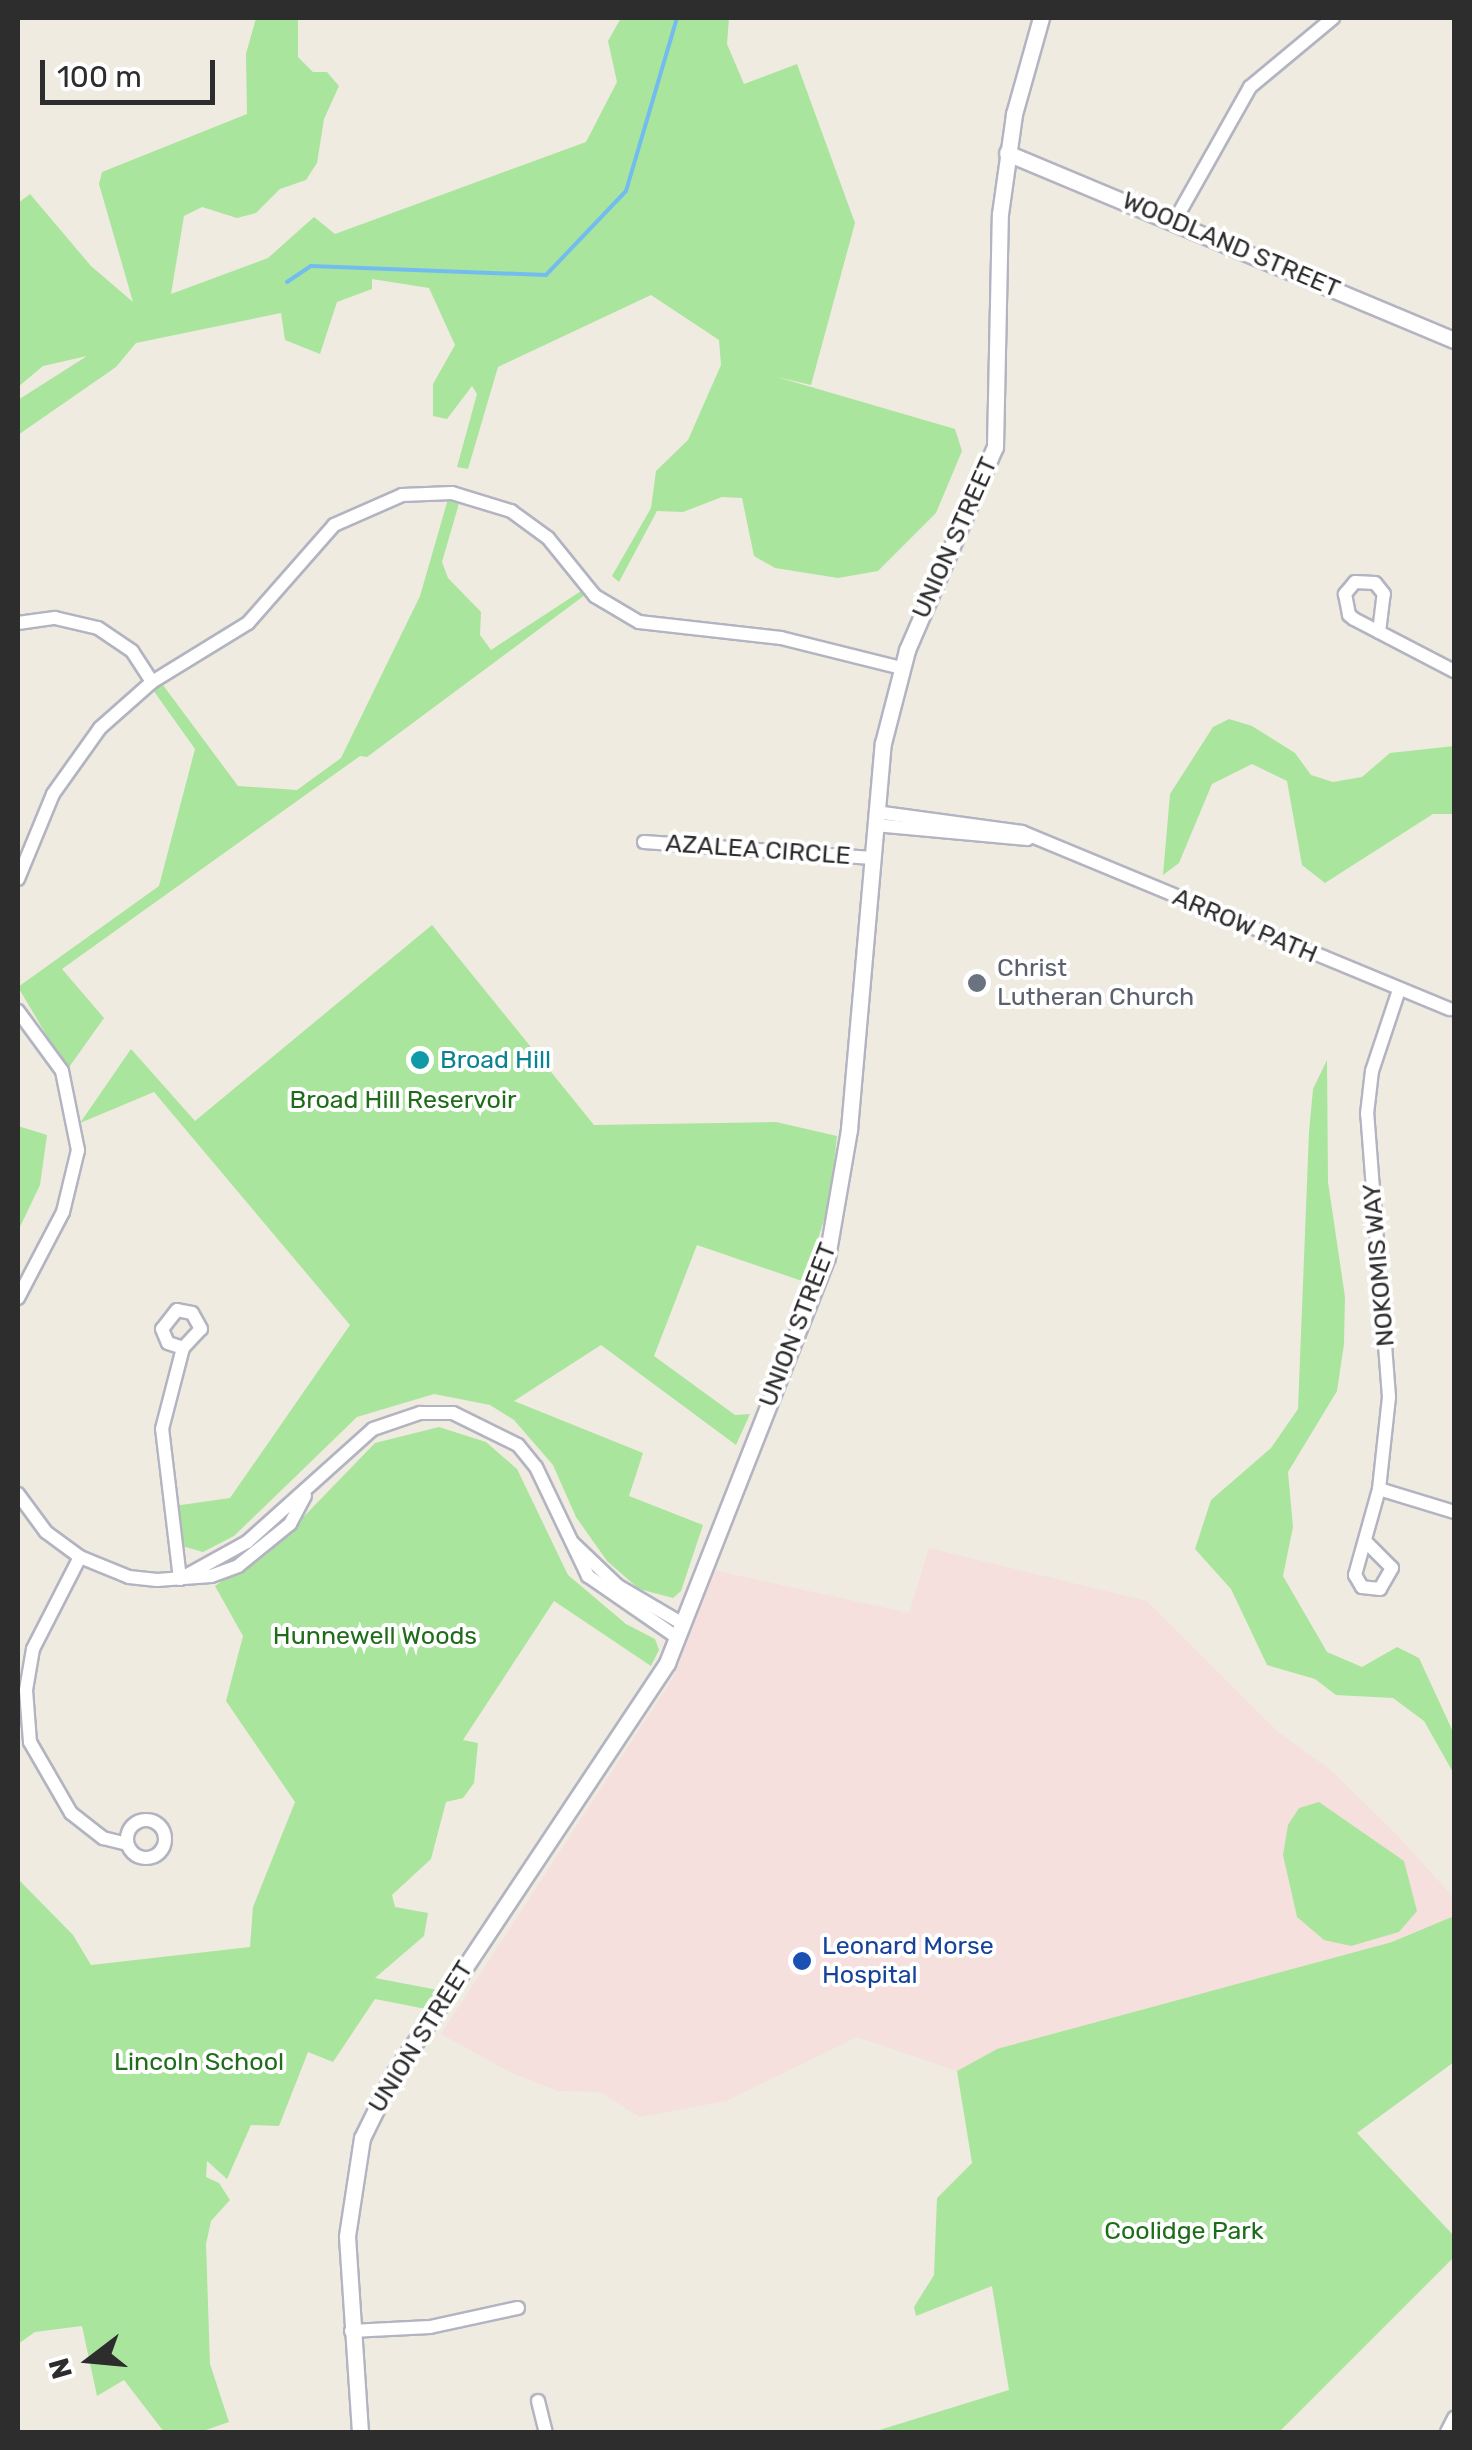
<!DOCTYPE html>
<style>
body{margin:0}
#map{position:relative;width:1472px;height:2450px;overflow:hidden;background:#efebe0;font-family:Rubik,sans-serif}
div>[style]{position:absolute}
.medical>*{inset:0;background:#f5e0de}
.green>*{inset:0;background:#aae59d}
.stream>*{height:4px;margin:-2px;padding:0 2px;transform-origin:2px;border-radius:2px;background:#73bcf0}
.roads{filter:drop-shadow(2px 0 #b3b4c1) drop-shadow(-2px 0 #b3b4c1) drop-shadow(0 2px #b3b4c1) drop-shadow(0 -2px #b3b4c1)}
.minor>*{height:12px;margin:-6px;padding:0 6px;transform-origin:6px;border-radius:6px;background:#fff}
.minor>.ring{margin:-6px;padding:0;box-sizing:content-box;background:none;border:12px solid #fff;border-radius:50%}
.tertiary>*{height:15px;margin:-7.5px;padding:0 7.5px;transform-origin:7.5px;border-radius:7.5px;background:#fff}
.dots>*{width:28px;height:28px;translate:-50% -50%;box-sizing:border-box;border:5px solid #fff;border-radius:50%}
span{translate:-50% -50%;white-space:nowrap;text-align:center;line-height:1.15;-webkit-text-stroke:8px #fff;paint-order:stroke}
.street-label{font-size:25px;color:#2d2d2d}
.worship-label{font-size:25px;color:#5b616d}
.left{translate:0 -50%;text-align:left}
.culture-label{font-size:25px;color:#0d838f}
.park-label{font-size:25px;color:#1f6d1a}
.transit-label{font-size:25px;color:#164399}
.frame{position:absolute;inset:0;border:20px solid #2d2d2d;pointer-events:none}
.north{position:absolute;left:40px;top:2310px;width:100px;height:100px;-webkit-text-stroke:8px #fff;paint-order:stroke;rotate:254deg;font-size:28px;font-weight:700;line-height:40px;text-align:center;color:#2d2d2d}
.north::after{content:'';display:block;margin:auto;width:35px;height:45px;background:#2d2d2d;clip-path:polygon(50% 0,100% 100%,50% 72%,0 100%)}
.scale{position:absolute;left:40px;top:60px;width:175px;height:45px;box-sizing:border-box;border:5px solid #2d2d2d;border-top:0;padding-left:12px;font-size:30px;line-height:35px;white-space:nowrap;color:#2d2d2d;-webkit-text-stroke:8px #fff;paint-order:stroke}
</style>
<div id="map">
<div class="medical">
<div style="clip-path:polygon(929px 1548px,1147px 1601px,1276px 1730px,1332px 1771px,1396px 1834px,1454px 1898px,1454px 1916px,1392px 1942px,997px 2049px,957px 2071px,857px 2037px,726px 2101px,640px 2117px,600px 2092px,558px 2091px,512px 2073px,441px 2034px,674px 1676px,713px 1570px,909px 1613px)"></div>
</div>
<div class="green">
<div style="clip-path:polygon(256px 18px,298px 18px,298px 57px,313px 72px,327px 72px,339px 86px,324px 119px,317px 163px,306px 180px,280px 189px,256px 213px,237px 218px,202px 207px,184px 216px,171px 294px,268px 258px,314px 217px,335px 234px,586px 142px,617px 82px,608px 41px,621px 18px,729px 18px,727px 44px,744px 84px,797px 64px,855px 223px,811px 385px,777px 377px,955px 429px,962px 451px,936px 513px,878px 571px,838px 578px,775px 568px,754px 556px,742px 498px,722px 497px,683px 512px,657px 511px,619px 582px,612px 576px,651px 508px,656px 471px,688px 440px,721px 365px,719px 340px,651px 295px,498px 367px,468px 469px,457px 467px,477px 394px,472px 386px,447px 419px,433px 416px,433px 384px,455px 345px,429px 288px,372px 279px,372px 289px,337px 302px,320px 354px,285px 340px,281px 313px,136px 343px,116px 367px,18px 435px,18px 400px,87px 356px,43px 366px,18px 387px,18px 203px,30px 194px,91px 266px,133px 302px,99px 184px,102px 172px,247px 114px,246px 54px)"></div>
<div style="clip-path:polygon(448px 499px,460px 500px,442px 562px,448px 578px,481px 612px,480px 635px,491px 650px,581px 591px,585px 595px,367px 757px,360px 756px,62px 969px,104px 1018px,67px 1070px,18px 987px,159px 886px,195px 749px,148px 683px,157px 677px,238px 786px,297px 790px,341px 758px,420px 596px)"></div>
<div style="clip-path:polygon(1229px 719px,1252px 726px,1295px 753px,1311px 775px,1333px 782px,1362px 777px,1390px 753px,1454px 746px,1454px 814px,1433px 814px,1325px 883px,1302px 865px,1287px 781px,1252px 764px,1212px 784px,1179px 863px,1163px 875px,1170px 794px,1213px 727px)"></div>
<div style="clip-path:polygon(432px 925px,594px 1125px,776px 1122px,837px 1136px,830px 1200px,805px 1282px,697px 1245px,654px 1356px,735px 1415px,750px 1414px,736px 1445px,601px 1345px,514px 1401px,643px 1453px,629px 1496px,703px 1525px,681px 1591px,673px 1598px,639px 1589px,607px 1561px,576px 1517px,553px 1465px,514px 1420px,490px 1405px,434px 1394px,357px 1417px,234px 1536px,203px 1552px,182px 1546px,174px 1506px,230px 1498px,350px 1325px,154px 1092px,80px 1123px,131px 1049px,195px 1121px)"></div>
<div style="clip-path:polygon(1327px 1060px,1328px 1182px,1345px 1297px,1344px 1344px,1337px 1391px,1288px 1472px,1293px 1527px,1283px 1576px,1327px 1652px,1362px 1667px,1397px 1647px,1419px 1658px,1454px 1734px,1454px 1774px,1424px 1721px,1393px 1698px,1336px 1695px,1315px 1679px,1267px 1665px,1231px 1589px,1195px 1549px,1211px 1500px,1271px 1448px,1298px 1409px,1309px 1132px,1313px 1089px)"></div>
<div style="clip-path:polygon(18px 1126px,47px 1135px,40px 1185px,18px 1231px)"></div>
<div style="clip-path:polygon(439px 1427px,486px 1442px,517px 1469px,568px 1575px,626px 1624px,655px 1639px,659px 1650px,651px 1666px,554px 1601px,463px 1740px,478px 1743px,474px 1783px,463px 1798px,446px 1802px,431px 1859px,392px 1895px,395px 1907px,428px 1913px,424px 1936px,375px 1978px,438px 1990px,426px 2009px,375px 1999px,333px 2062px,308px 2052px,279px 2126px,251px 2125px,227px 2179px,207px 2161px,206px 2177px,219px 2183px,230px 2200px,211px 2221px,206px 2244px,210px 2364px,229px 2422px,200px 2432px,164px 2432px,124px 2380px,97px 2396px,82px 2326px,35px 2332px,18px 2344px,18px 1879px,73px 1935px,91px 1965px,250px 1947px,253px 1907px,295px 1802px,226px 1701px,243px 1636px,215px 1586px,285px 1536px,375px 1443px)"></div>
<div style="clip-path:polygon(1319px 1802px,1404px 1861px,1417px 1911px,1399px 1932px,1351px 1946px,1324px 1940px,1297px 1917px,1283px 1855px,1288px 1825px,1299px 1808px)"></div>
<div style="clip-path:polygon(1454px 1916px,1454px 2062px,1357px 2133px,1454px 2236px,1454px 2257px,1279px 2432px,873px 2432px,1009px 2390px,992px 2286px,916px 2316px,914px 2307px,934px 2275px,937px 2198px,972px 2163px,957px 2071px,997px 2049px,1392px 1942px)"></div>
</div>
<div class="stream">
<div style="left:287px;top:282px;width:29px;rotate:-34deg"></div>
<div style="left:311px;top:266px;width:235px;rotate:2.2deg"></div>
<div style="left:546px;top:275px;width:116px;rotate:-46.4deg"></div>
<div style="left:626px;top:191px;width:180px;rotate:-73.6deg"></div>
</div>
<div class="roads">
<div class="minor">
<div style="left:1174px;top:222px;width:155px;rotate:-60.6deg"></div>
<div style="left:1250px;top:87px;width:108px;rotate:-39.7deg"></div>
<div style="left:18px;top:623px;width:37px;rotate:-8deg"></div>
<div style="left:55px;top:618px;width:44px;rotate:13.1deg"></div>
<div style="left:98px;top:628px;width:41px;rotate:34.1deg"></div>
<div style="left:132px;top:651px;width:37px;rotate:57deg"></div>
<div style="left:1379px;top:632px;width:38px;rotate:-83deg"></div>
<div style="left:1384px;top:594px;width:14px;rotate:-129deg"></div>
<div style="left:1375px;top:583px;width:20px;rotate:-177deg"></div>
<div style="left:1355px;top:582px;width:16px;rotate:130deg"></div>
<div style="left:1345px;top:594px;width:21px;rotate:79deg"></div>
<div style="left:1349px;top:615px;width:6px;rotate:39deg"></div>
<div style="left:1354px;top:619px;width:113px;rotate:27.5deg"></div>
<div style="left:876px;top:812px;width:147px;rotate:7.8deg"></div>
<div style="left:1022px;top:832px;width:463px;rotate:22.5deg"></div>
<div style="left:875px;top:825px;width:153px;rotate:5.3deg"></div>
<div style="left:644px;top:842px;width:229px;rotate:4deg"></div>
<div style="left:18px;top:879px;width:92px;rotate:-67.6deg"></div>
<div style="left:53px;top:794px;width:81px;rotate:-54.5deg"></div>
<div style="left:100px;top:728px;width:69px;rotate:-41.5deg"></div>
<div style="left:152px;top:682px;width:113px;rotate:-31.6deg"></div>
<div style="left:248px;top:623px;width:130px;rotate:-48.7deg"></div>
<div style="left:334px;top:525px;width:74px;rotate:-23.8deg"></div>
<div style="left:402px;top:495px;width:50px;rotate:-2.3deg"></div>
<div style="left:452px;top:493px;width:62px;rotate:17deg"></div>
<div style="left:511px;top:511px;width:46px;rotate:36.1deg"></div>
<div style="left:548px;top:538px;width:75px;rotate:51deg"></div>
<div style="left:595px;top:596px;width:51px;rotate:30.6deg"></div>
<div style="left:639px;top:622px;width:143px;rotate:6.4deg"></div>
<div style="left:781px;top:638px;width:124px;rotate:14deg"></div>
<div style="left:18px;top:1011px;width:74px;rotate:53.7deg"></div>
<div style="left:62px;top:1071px;width:81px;rotate:78.6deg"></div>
<div style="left:78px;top:1150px;width:64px;rotate:103.6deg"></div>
<div style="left:63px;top:1212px;width:97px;rotate:117.6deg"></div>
<div style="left:1379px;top:1489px;width:78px;rotate:17deg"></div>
<div style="left:18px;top:1494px;width:47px;rotate:53.6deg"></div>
<div style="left:46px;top:1532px;width:42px;rotate:36.3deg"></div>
<div style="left:80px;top:1557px;width:53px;rotate:22.2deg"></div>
<div style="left:129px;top:1577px;width:28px;rotate:6deg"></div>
<div style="left:157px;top:1580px;width:54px;rotate:-4.2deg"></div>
<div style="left:211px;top:1576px;width:29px;rotate:-20deg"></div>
<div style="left:238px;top:1566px;width:67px;rotate:-38.9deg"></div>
<div style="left:290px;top:1524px;width:32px;rotate:-62deg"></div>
<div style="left:1365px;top:1541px;width:38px;rotate:45deg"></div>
<div style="left:1392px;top:1568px;width:24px;rotate:120deg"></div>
<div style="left:1380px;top:1589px;width:18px;rotate:-174deg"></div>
<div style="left:1362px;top:1587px;width:14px;rotate:-120deg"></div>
<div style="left:1355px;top:1575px;width:89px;rotate:-74.4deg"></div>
<div style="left:1379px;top:1489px;width:93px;rotate:-83.8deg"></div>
<div style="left:1389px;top:1397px;width:284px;rotate:-94.4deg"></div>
<div style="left:1367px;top:1114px;width:43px;rotate:-83.4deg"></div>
<div style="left:1372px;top:1071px;width:85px;rotate:-71.6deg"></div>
<div style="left:573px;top:1543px;width:62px;rotate:43.7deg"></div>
<div style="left:618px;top:1586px;width:75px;rotate:30.3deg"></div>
<div style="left:80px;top:1557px;width:103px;rotate:117.1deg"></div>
<div style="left:33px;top:1649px;width:42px;rotate:99.7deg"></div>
<div style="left:26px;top:1690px;width:52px;rotate:85.6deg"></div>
<div style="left:30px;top:1742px;width:82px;rotate:60deg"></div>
<div style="left:71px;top:1813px;width:41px;rotate:38deg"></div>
<div style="left:103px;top:1838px;width:25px;rotate:14deg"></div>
<div style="left:180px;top:1579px;width:77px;rotate:-28.9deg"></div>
<div style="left:247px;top:1542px;width:169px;rotate:-41.9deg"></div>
<div style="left:373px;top:1429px;width:50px;rotate:-18.8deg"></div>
<div style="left:420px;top:1413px;width:33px"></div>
<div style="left:453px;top:1413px;width:72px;rotate:26.2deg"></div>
<div style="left:518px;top:1445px;width:28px;rotate:51deg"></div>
<div style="left:536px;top:1467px;width:121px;rotate:64.5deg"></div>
<div style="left:588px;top:1576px;width:109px;rotate:34.6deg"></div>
<div style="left:180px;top:1579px;width:151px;rotate:-96.8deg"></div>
<div style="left:162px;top:1429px;width:84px;rotate:-75.5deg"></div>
<div style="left:183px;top:1348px;width:26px;rotate:-47deg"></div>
<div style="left:201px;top:1329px;width:18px;rotate:-119deg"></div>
<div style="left:192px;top:1313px;width:15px;rotate:-169deg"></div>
<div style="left:177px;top:1310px;width:24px;rotate:128deg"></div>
<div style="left:162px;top:1329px;width:15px;rotate:67deg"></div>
<div style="left:168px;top:1343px;width:16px;rotate:18deg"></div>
<div class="ring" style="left:127px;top:1820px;width:26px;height:26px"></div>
<div style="left:351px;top:2331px;width:79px;rotate:-2.9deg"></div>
<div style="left:430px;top:2327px;width:90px;rotate:-12.2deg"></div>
<div style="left:538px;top:2401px;width:32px;rotate:76deg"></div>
<div style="left:1447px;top:2432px;width:16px;rotate:-63deg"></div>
</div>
<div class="tertiary">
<div style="left:1007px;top:153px;width:485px;rotate:22.7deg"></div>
<div style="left:360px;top:2432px;width:196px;rotate:-93.8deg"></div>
<div style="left:347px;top:2236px;width:99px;rotate:-81.3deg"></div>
<div style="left:362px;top:2138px;width:68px;rotate:-63.8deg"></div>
<div style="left:392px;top:2077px;width:497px;rotate:-56.4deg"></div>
<div style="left:667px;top:1663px;width:436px;rotate:-68.5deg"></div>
<div style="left:827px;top:1257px;width:130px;rotate:-80.2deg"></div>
<div style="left:849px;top:1129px;width:387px;rotate:-85deg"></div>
<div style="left:883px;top:743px;width:96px;rotate:-75.5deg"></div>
<div style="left:907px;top:650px;width:221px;rotate:-66.6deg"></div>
<div style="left:995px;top:447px;width:233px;rotate:-88.8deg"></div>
<div style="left:1000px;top:214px;width:101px;rotate:-82deg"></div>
<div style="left:1014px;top:114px;width:100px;rotate:-74.3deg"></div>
</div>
</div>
<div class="dots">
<div style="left:977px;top:983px;background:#6b7280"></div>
<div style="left:420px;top:1060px;background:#0f9aa8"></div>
<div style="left:802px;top:1961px;background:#1a4fb4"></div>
</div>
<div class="street-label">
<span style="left:1231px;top:245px;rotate:23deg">WOODLAND STREET</span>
<span style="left:955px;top:538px;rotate:-66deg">UNION STREET</span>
<span style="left:758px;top:850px;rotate:4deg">AZALEA CIRCLE</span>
<span style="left:1245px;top:926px;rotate:23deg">ARROW PATH</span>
<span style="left:1379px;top:1265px;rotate:-95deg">NOKOMIS WAY</span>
<span style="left:798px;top:1325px;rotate:-69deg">UNION STREET</span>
<span style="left:421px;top:2037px;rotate:-58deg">UNION STREET</span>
</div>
<div class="worship-label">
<span class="left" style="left:997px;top:983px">Christ<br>Lutheran Church</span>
</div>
<div class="culture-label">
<span class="left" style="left:440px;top:1060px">Broad Hill</span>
</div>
<div class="park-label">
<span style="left:403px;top:1100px">Broad Hill Reservoir</span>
<span style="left:375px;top:1636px">Hunnewell Woods</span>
<span style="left:199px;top:2062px">Lincoln School</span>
<span style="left:1184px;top:2231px">Coolidge Park</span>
</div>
<div class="transit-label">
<span class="left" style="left:822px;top:1961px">Leonard Morse<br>Hospital</span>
</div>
<div class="frame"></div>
<div class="north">N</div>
<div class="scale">100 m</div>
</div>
